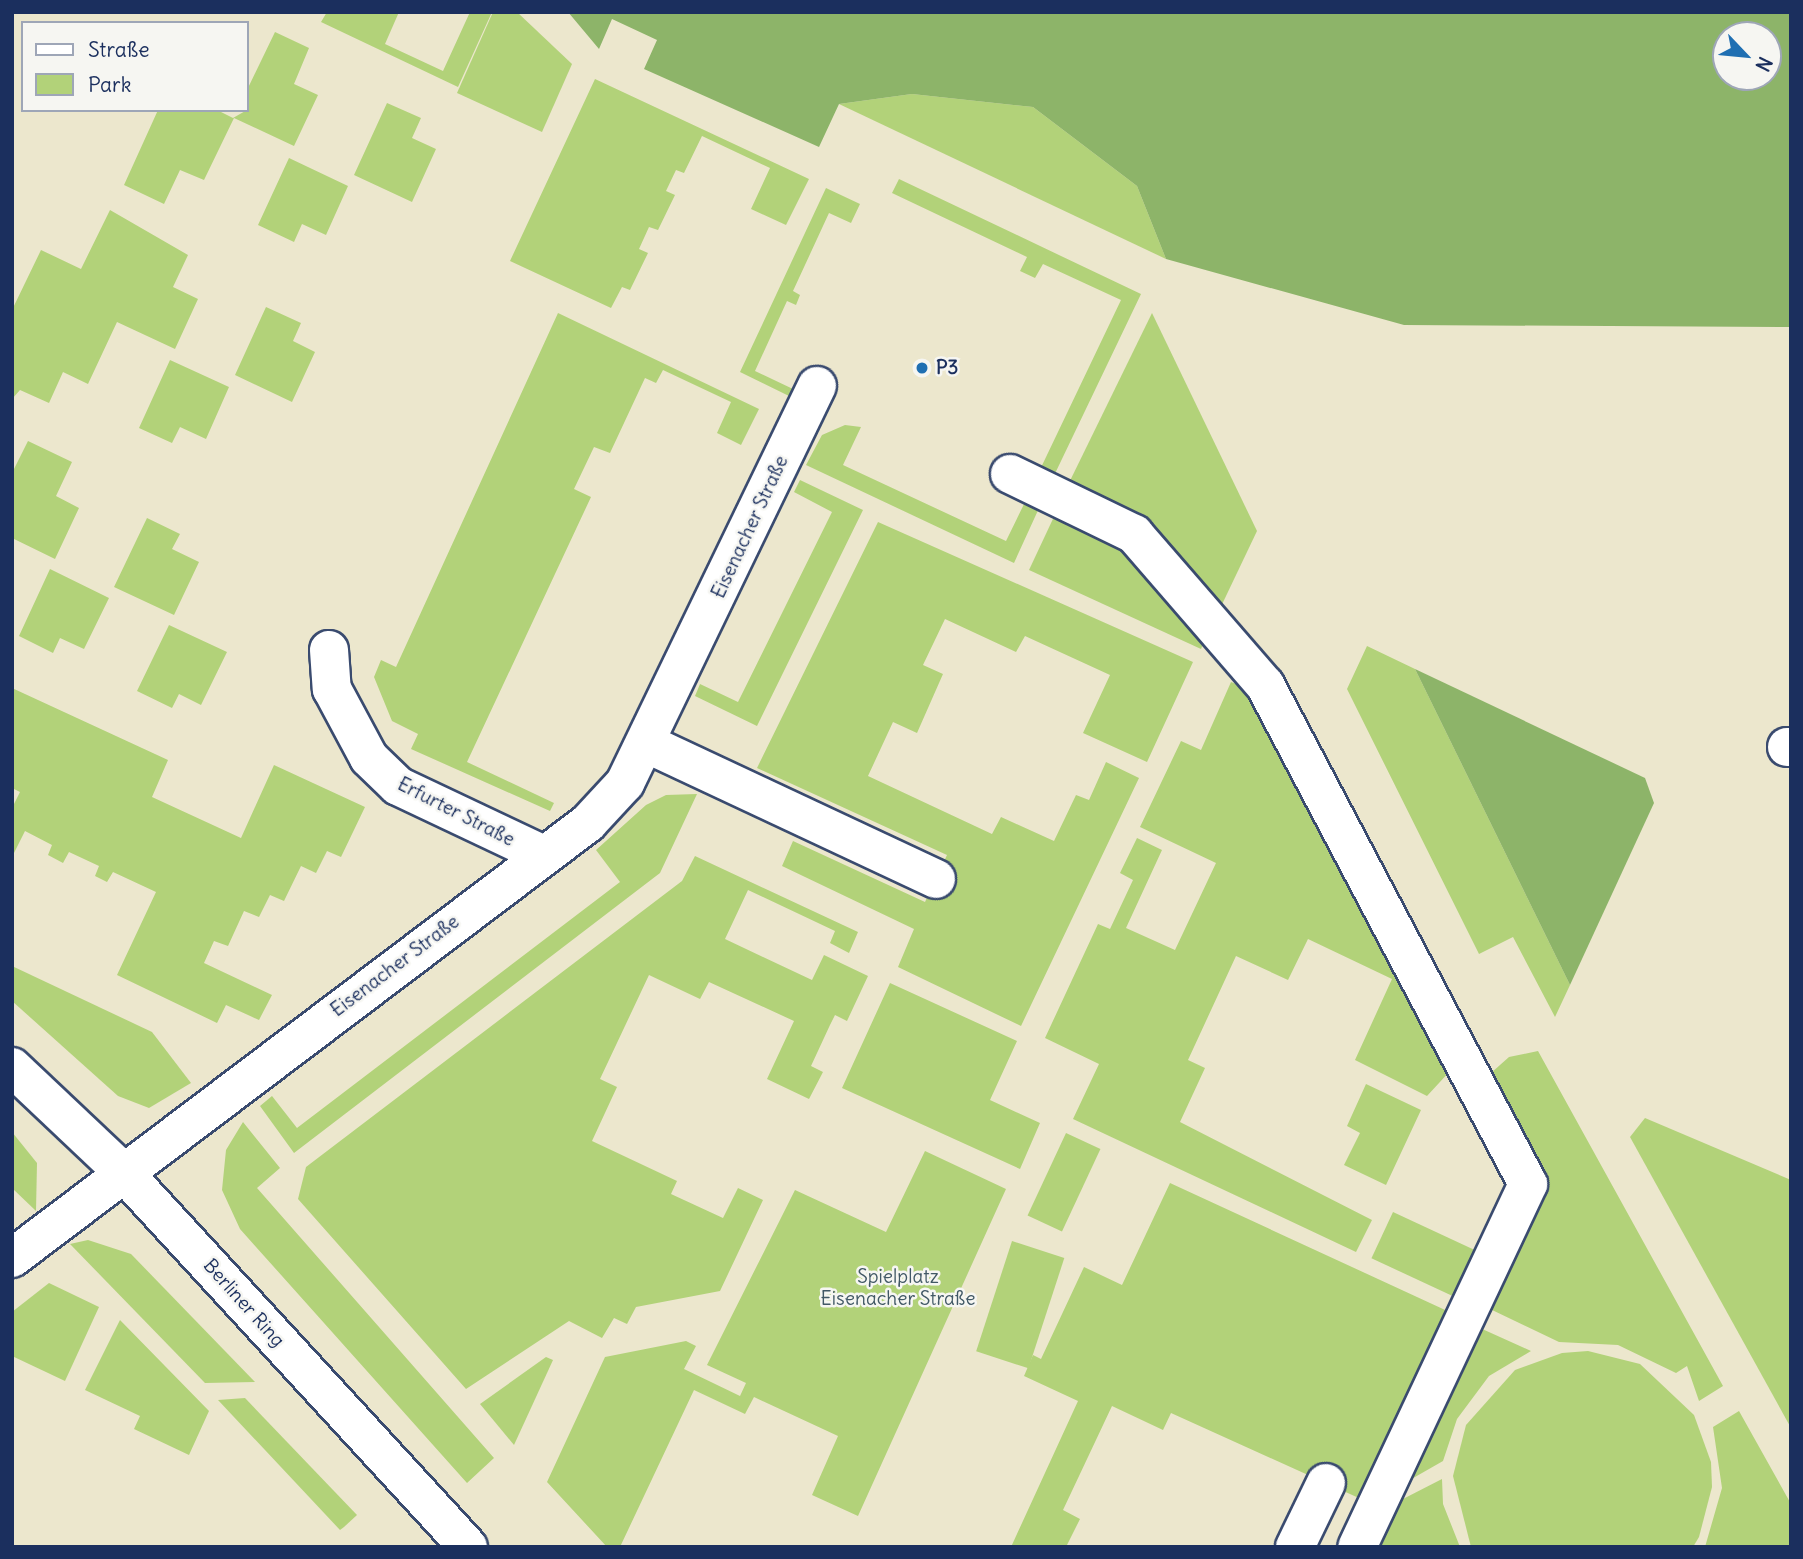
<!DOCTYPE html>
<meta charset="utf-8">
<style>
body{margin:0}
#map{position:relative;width:1803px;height:1559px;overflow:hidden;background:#ece7cd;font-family:Delius,sans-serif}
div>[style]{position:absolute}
.green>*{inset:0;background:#b2d279;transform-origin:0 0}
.forest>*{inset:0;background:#8db469}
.roads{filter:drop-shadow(2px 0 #3a4b6f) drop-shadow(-2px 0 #3a4b6f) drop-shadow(0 2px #3a4b6f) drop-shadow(0 -2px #3a4b6f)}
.minor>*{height:38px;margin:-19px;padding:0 19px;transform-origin:19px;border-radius:19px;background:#fff}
.dots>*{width:19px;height:19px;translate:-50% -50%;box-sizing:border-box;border:4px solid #f6f6f2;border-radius:50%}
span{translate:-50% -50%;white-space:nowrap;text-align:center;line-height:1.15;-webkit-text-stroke:5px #f6f6f2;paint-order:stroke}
.poi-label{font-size:19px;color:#1b2f5e;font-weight:700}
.left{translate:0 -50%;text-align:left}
.street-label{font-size:19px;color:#1b2f5e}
.park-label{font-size:19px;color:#415865}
.frame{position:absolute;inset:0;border:14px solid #1b2f5e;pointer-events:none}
.legend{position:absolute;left:21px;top:21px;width:228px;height:91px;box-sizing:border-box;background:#f6f6f2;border:2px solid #9ea6b7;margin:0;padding:9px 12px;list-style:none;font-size:21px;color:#1b2f5e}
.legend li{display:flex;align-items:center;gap:14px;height:35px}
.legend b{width:35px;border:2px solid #9ea6b7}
.north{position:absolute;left:1712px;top:21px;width:70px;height:70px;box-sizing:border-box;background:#f6f6f2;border:2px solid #9ea6b7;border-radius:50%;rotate:116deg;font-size:19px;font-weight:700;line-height:28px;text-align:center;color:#1b2f5e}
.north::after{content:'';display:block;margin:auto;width:24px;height:32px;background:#1f6fb2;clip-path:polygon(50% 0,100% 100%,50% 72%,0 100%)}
</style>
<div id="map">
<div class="green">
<div style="clip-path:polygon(327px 12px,399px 12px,385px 44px,443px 71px,470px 12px,492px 12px,458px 87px,321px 22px)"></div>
<div style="clip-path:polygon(493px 12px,517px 12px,572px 64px,542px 132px,457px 93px)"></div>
<div style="clip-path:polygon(275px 32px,309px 48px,294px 84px,318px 95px,294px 146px,234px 118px,204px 180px,180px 170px,164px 204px,124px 185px,158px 110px,217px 110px,233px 118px,247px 110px,247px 90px)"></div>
<div style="clip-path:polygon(595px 79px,809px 179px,786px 225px,751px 209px,770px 168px,702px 136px,684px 173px,676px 170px,666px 191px,675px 195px,658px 230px,649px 227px,639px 249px,648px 253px,630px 290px,622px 287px,611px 308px,510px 261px)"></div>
<div style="clip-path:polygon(912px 94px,1033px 107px,1137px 186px,1166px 259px,839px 104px)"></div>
<div style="clip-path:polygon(387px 103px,421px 118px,412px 138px,436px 149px,412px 202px,354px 175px)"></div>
<div style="clip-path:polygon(289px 158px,348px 186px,326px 235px,302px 224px,294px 242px,258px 225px)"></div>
<div style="clip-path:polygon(899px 179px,1141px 294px,1050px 484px,1036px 478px,1121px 300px,1043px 264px,1035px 278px,1020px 271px,1027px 257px,892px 193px)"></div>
<div style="clip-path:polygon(826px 188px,860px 204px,851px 223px,829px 213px,793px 291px,800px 295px,796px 305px,787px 301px,755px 371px,793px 389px,789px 396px,740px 372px)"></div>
<div style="clip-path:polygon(110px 210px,188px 255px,173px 287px,198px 299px,175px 349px,117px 322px,88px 384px,63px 372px,49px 403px,20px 390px,12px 399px,12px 310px,41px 250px,81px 269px)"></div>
<div style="clip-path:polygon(266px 307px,301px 323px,293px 341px,315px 352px,292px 402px,235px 375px)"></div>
<div style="clip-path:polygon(558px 313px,759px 409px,741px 445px,717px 433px,731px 402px,663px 370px,656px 383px,645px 378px,610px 453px,594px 447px,574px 489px,591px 497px,467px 762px,554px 803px,550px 811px,411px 749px,418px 734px,392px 721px,374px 677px,381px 660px,396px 667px)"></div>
<div style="clip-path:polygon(1152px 313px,1257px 531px,1216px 617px,1065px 491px)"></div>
<div style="clip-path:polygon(170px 360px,229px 387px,206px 439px,180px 427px,172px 443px,139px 428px)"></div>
<div style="clip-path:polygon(845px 425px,861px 427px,843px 465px,1006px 541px,1026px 500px,1040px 506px,1014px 563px,806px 465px,822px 435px)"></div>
<div style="clip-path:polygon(28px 441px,72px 462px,56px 496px,79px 508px,55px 559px,12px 538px,12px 473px)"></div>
<div style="clip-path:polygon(800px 480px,863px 510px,757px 726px,695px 696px,700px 684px,738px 702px,832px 512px,794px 492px)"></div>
<div style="clip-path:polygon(1059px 506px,1129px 540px,1209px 631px,1201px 649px,1029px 570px)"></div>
<div style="clip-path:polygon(147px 518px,180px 534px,172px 549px,199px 562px,174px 615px,114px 587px)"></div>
<div style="clip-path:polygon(878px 522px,1193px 662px,1147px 762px,1083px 733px,1110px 675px,1025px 636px,1016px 652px,945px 619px,923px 665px,943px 674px,917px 733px,893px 722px,868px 776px,992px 834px,1001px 817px,1054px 841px,1076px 795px,1089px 800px,1106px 762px,1139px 778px,1021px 1026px,898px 967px,914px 929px,782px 866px,793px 841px,925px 902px,947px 855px,757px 768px)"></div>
<div style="clip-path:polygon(50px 569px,109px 598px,84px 649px,60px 638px,53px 653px,19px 636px)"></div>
<div style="clip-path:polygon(169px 625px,227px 652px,201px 705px,179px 694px,172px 708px,137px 691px)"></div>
<div style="clip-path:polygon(1367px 646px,1415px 669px,1570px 985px,1555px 1017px,1513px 937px,1479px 954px,1347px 689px)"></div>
<div style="clip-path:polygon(1231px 682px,1254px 691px,1451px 1070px,1427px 1096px,1355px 1060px,1392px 979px,1308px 939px,1288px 980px,1236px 956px,1188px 1060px,1205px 1068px,1180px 1122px,1372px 1220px,1356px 1252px,1073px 1119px,1099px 1064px,1045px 1038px,1098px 924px,1110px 929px,1133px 880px,1120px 873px,1137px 838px,1162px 850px,1126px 928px,1175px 950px,1216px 863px,1140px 827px,1181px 741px,1201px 750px)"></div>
<div style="clip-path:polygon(12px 688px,168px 760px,152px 797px,241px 838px,274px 765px,365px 807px,341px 857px,327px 851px,316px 873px,301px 866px,284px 901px,270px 895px,259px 917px,244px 911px,228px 946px,214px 941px,204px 963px,272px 995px,259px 1020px,226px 1005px,217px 1023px,117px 975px,156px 892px,113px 872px,107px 882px,95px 876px,99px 866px,69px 852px,63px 863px,48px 855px,52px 845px,25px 831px,12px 857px,12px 808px,20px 792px,12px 788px)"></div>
<div style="clip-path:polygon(697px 794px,660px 873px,294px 1153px,260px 1106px,272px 1096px,297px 1128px,620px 882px,596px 850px,646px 805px,666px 795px)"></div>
<div style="clip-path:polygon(695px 856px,858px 932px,849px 953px,830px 943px,835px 931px,748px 890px,725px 939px,812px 980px,824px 955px,868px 976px,847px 1021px,835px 1015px,830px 1025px,811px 1066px,823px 1072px,809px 1099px,767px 1079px,794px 1021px,709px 982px,700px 999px,649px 975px,600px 1079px,617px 1087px,592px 1141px,677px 1181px,671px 1194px,723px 1218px,738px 1188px,763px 1200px,720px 1291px,636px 1307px,627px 1324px,614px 1318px,602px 1338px,569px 1321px,466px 1389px,298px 1199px,306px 1167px,682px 881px)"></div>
<div style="clip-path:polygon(12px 966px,152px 1032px,191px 1083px,149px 1108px,118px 1096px,12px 1001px)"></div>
<div style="clip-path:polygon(890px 983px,1017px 1041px,990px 1100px,1040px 1123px,1020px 1169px,842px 1088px)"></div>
<div style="clip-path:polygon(1538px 1051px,1723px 1386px,1699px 1401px,1687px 1366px,1676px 1373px,1618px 1345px,1559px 1342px,1490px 1309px,1549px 1184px,1491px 1073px,1509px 1057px)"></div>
<div style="clip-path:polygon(1366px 1084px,1421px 1110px,1386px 1185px,1344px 1165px,1360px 1133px,1347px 1126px)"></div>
<div style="clip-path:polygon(1645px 1118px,1791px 1180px,1791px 1428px,1630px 1137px)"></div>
<div style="clip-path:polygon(243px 1122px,280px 1168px,257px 1188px,494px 1458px,467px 1483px,240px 1229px,222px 1190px,226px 1150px)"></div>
<div style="clip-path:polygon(12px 1132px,37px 1163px,36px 1211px,12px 1188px)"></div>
<div style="left:1066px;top:1133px;width:38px;height:91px;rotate:25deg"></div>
<div style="clip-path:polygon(925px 1151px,1006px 1189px,858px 1516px,812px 1495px,838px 1436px,754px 1397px,745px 1414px,694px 1390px,620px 1547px,607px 1547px,547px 1482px,605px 1357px,686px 1341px,696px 1346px,684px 1369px,740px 1396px,746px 1383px,707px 1365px,795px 1190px,886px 1232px)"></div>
<div style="clip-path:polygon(1170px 1183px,1456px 1315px,1361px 1499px,1171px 1413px,1163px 1430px,1112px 1406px,1063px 1510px,1080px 1519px,1066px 1547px,1011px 1547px,1078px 1401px,1024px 1376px,1033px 1355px,1041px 1359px,1084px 1267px,1122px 1285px)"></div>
<div style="left:1393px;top:1212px;width:99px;height:51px;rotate:25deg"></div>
<div style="clip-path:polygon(88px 1240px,131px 1254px,255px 1382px,205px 1383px,70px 1244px)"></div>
<div style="left:1012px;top:1241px;width:55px;height:116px;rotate:18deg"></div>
<div style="clip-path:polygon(49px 1283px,99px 1307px,65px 1381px,12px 1356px,12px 1312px)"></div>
<div style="clip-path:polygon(120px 1320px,209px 1411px,189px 1455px,134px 1429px,140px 1416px,85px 1390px)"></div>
<div style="clip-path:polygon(1480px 1328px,1531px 1351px,1489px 1376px,1457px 1419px,1443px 1461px,1408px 1481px)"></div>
<div style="clip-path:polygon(1588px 1351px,1640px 1364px,1694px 1415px,1711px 1462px,1712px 1487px,1699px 1537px,1693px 1547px,1471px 1547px,1453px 1476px,1466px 1425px,1515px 1370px,1562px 1353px)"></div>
<div style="clip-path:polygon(546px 1357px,553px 1360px,514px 1445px,480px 1404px)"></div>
<div style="clip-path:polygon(245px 1398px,357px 1515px,344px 1527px,340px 1530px,218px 1400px)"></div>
<div style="clip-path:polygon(1739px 1411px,1791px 1504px,1791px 1547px,1705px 1547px,1722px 1488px,1713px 1427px)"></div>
<div style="clip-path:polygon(1442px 1479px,1443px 1504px,1460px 1547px,1378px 1547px,1401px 1500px)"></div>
</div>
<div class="forest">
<div style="clip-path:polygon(evenodd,568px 12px,1791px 12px,1791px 327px,1404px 325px,1166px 259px,1137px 186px,1033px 107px,912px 94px,839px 104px,819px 147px,644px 69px,657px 40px,612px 19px,599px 49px,568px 12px,1726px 35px,1768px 35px,1768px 77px,1726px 77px,1726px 35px)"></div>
<div style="clip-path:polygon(1415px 669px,1645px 778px,1654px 803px,1570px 985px)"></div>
</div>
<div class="roads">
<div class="minor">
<div style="left:1010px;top:474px;width:138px;rotate:25.8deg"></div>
<div style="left:1134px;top:534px;width:200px;rotate:49.1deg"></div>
<div style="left:1265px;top:685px;width:564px;rotate:62.21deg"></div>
<div style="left:1528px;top:1184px;width:401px;rotate:115.2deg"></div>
<div style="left:329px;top:650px;width:39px;rotate:86deg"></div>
<div style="left:332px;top:689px;width:78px;rotate:61.8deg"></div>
<div style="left:369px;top:758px;width:40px;rotate:44deg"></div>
<div style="left:398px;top:786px;width:159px;rotate:25.3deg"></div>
<div style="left:648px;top:744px;width:318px;rotate:25.1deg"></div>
<div style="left:1787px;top:747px;width:4px"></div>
<div style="left:12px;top:1067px;width:154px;rotate:43.4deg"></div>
<div style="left:124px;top:1173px;width:508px;rotate:47.39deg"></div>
<div style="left:12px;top:1258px;width:722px;rotate:-37.06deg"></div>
<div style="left:588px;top:823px;width:54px;rotate:-47.2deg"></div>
<div style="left:625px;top:783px;width:441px;rotate:-64.2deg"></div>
<div style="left:1295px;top:1547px;width:71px;rotate:-64.2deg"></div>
</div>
</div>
<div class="dots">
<div style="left:922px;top:368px;background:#1f6fb2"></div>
</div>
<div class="poi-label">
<span class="left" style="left:936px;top:368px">P3</span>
</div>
<div class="street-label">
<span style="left:750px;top:527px;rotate:-65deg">Eisenacher Straße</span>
<span style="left:456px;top:812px;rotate:27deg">Erfurter Straße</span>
<span style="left:395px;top:966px;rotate:-37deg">Eisenacher Straße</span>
<span style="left:244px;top:1303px;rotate:48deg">Berliner Ring</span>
</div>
<div class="park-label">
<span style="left:898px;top:1288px">Spielplatz<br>Eisenacher Straße</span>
</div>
<div class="frame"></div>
<ul class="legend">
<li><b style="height:9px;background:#fff"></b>Straße</li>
<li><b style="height:19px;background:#b2d279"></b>Park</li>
</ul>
<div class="north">N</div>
</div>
